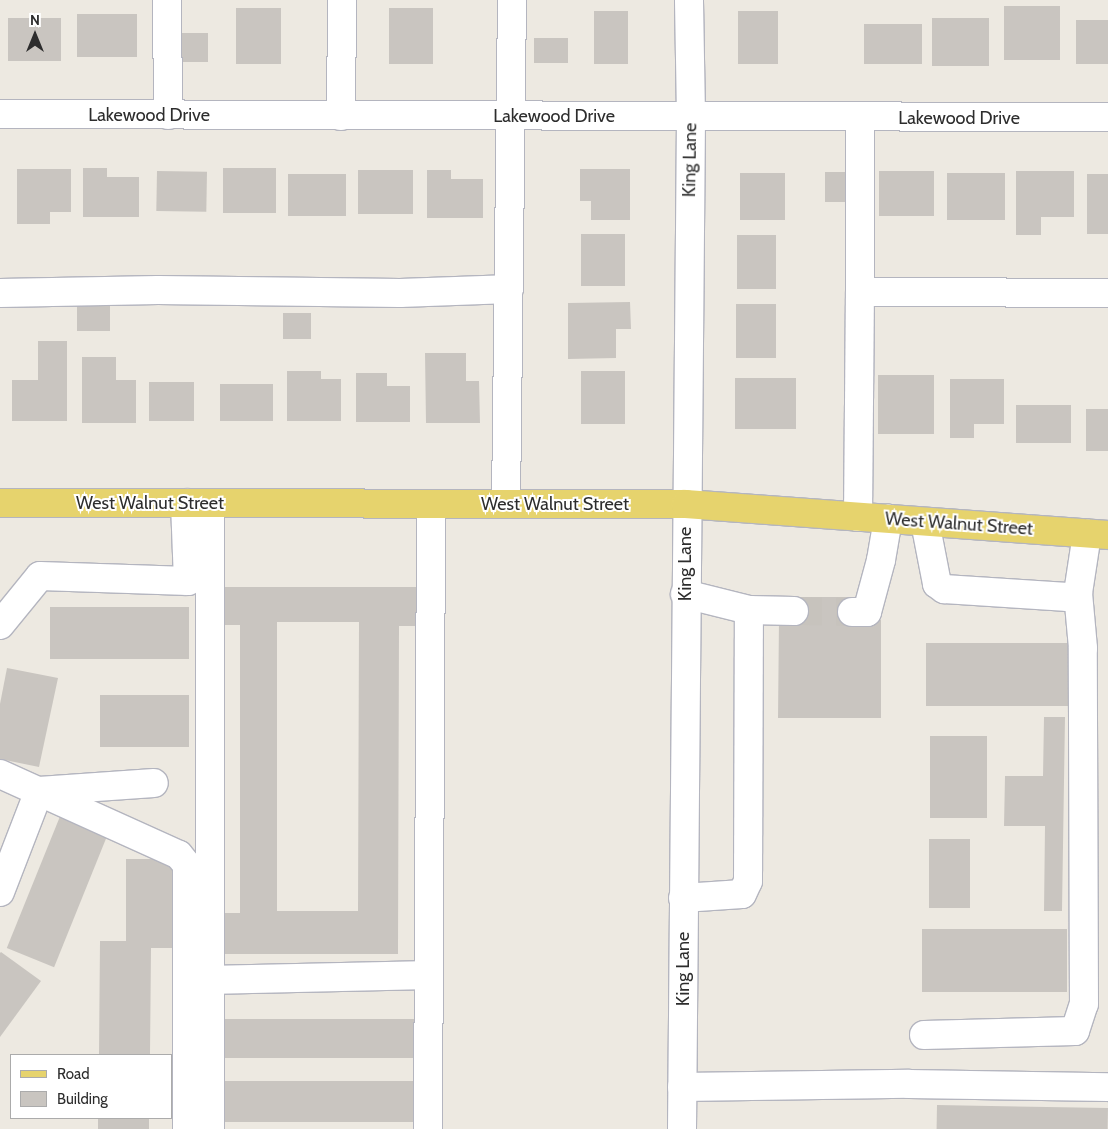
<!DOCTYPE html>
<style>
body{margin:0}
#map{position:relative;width:1108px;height:1129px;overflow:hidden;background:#ede9e1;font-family:Cabin,sans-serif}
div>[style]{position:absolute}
.building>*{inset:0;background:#c9c5c0;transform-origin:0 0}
.minor-tunnel>*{height:28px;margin-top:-14px;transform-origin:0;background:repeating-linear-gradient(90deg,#c7c3bd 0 28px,transparent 0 42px)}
.roads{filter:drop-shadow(1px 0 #b4b5bf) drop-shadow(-1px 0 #b4b5bf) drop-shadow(0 1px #b4b5bf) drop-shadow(0 -1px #b4b5bf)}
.minor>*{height:28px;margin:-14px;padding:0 14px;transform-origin:14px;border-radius:14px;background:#fff}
.major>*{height:28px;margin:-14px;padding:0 14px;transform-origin:14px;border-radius:14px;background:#e6d36d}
span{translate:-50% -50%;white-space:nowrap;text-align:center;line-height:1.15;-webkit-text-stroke:4px #fff;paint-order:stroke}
.street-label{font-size:18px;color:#2d2d2d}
.legend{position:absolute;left:10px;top:1054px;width:162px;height:65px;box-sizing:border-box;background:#fff;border:1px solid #ababab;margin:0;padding:6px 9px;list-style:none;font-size:15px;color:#2d2d2d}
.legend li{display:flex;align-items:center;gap:10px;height:25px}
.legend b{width:25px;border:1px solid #ababab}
.north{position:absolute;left:10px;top:10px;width:50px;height:50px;-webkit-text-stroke:4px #fff;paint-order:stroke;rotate:0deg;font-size:14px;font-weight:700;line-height:20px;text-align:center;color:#2d2d2d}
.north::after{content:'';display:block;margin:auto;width:18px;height:22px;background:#2d2d2d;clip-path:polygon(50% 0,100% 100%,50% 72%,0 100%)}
</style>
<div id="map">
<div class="building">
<div style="left:1004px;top:6px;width:56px;height:54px"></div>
<div style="left:236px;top:8px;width:45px;height:56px"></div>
<div style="left:389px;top:8px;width:44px;height:56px"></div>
<div style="left:594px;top:11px;width:34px;height:53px"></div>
<div style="left:738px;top:11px;width:40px;height:53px"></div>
<div style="left:77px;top:14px;width:60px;height:43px"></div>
<div style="left:8px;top:18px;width:53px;height:43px"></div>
<div style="left:932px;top:18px;width:57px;height:48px"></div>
<div style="left:1076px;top:20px;width:32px;height:44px"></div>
<div style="left:864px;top:24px;width:58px;height:40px"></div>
<div style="left:180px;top:33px;width:28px;height:29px"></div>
<div style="left:534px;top:38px;width:34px;height:25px"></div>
<div style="clip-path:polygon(83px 168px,107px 168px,107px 177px,139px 177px,139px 217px,83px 217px)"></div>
<div style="left:223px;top:168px;width:53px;height:45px"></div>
<div style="clip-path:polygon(17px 169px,71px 169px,71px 212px,50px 212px,50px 224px,17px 224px)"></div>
<div style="clip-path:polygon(580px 169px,630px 169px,630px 220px,591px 220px,591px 201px,580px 201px)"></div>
<div style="left:358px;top:170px;width:55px;height:44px"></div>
<div style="clip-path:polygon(427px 170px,451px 170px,451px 179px,483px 179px,483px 218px,427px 218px)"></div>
<div style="left:157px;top:171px;width:50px;height:40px;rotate:1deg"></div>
<div style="left:879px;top:171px;width:55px;height:45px"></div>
<div style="clip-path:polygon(1016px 171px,1074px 171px,1074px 217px,1041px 217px,1041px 235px,1016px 235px)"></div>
<div style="left:825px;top:172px;width:20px;height:30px"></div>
<div style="left:740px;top:173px;width:45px;height:47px"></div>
<div style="left:947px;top:173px;width:58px;height:47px"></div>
<div style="left:288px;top:174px;width:58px;height:42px"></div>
<div style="left:1087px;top:174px;width:21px;height:60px"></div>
<div style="left:581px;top:234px;width:44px;height:52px"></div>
<div style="left:737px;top:235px;width:39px;height:54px"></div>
<div style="left:77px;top:301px;width:33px;height:30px"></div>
<div style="clip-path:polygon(630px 302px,631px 329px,616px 329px,616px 358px,568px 359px,568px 303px)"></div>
<div style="left:736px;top:304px;width:40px;height:54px"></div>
<div style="left:283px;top:313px;width:28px;height:26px"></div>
<div style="clip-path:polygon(38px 341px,67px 341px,67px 421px,12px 421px,12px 380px,38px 380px)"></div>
<div style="clip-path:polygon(425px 353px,466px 353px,466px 381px,479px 381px,480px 423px,426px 423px)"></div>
<div style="clip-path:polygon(82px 357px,116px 357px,116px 380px,136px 380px,136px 423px,82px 423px)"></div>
<div style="clip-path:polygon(287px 371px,321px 371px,321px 379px,341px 379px,341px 421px,287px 421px)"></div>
<div style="left:581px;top:371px;width:44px;height:53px"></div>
<div style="clip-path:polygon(356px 373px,387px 373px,387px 386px,410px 386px,410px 422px,356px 422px)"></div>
<div style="left:878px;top:375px;width:56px;height:59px"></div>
<div style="left:735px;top:378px;width:61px;height:51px"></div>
<div style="clip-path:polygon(950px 379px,1004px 379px,1004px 424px,974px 424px,974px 438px,950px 438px)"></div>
<div style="left:149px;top:382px;width:45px;height:39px"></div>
<div style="left:220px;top:384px;width:53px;height:37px"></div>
<div style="left:1016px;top:405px;width:55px;height:38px"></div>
<div style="left:1086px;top:409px;width:22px;height:42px"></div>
<div style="clip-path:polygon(evenodd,221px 587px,420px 587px,420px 626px,399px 626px,398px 954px,219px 954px,219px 913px,240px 913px,240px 625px,221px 625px,221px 587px,277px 622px,359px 622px,358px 911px,277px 911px,277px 622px)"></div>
<div style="clip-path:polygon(794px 597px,852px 597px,852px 620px,881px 620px,881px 718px,778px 718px,779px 619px,794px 620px)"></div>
<div style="left:50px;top:607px;width:139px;height:52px"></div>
<div style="left:926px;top:643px;width:143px;height:63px"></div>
<div style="clip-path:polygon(7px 668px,58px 678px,39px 767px,0 759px,0 704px)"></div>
<div style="left:100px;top:695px;width:89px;height:52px"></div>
<div style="clip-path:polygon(1044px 717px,1065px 717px,1062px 911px,1044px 911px,1045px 826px,1004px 826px,1005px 776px,1043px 776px)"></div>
<div style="left:930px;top:736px;width:57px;height:82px"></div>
<div style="left:63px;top:809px;width:51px;height:150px;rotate:22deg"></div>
<div style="left:929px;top:839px;width:41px;height:69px"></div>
<div style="clip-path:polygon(126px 859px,176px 859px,175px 948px,151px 948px,150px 1055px,99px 1055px,100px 941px,126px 941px)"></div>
<div style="left:922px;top:929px;width:145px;height:63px"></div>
<div style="clip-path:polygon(1px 952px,41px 981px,0 1037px,0 953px)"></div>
<div style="left:217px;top:1019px;width:201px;height:39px"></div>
<div style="left:212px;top:1081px;width:211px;height:41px"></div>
<div style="left:937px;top:1105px;width:171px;height:24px;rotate:1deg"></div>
<div style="left:98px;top:1118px;width:51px;height:11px"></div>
</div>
<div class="minor-tunnel">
<div style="left:794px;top:611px;width:58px;rotate:1deg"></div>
</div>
<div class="roads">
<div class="minor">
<div style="left:167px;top:0;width:115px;rotate:89.5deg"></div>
<div style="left:0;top:114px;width:1108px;rotate:0.16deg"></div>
<div style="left:341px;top:116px;width:116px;rotate:-89.5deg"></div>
<div style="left:860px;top:118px;width:174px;rotate:90deg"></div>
<div style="left:860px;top:292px;width:248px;rotate:0.2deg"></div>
<div style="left:0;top:293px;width:158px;rotate:-1.1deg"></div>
<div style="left:158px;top:290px;width:242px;rotate:0.7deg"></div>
<div style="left:400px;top:293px;width:109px;rotate:-2.1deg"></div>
<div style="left:210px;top:503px;width:626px;rotate:90deg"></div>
<div style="left:506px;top:504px;width:504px;rotate:-89.32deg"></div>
<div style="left:858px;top:517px;width:225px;rotate:-89.5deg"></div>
<div style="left:925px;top:522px;width:63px;rotate:79deg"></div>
<div style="left:937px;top:584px;width:9px;rotate:36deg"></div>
<div style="left:944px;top:589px;width:124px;rotate:3.7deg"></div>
<div style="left:1068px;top:597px;width:11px;rotate:-22deg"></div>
<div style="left:1078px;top:593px;width:60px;rotate:-81.3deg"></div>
<div style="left:749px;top:610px;width:45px;rotate:1.3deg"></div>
<div style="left:852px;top:612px;width:15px"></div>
<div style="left:867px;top:612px;width:54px;rotate:-74.9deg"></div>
<div style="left:881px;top:560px;width:42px;rotate:-80.3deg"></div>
<div style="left:0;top:625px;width:63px;rotate:-50.8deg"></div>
<div style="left:40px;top:576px;width:148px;rotate:1.9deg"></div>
<div style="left:188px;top:581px;width:78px;rotate:-92.2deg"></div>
<div style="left:0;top:774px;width:196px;rotate:24.3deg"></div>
<div style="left:179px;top:855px;width:13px;rotate:51deg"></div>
<div style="left:187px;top:865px;width:264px;rotate:90deg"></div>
<div style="left:0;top:892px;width:108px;rotate:-68.9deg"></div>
<div style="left:39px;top:791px;width:115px;rotate:-4deg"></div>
<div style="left:683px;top:898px;width:59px;rotate:-3.9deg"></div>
<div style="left:742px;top:894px;width:14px;rotate:-65deg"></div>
<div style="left:748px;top:881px;width:271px;rotate:-89.8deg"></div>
<div style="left:749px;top:610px;width:66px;rotate:-166deg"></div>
<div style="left:210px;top:980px;width:218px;rotate:-1.3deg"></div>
<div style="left:924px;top:1035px;width:151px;rotate:-1.5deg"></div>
<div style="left:1075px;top:1031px;width:28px;rotate:-72deg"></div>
<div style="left:1084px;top:1004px;width:356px;rotate:-90.2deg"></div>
<div style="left:1083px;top:648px;width:55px;rotate:-95.2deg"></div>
<div style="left:682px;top:1087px;width:227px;rotate:-0.8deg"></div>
<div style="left:909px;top:1084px;width:199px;rotate:0.9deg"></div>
<div style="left:428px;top:1129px;width:625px;rotate:-89.72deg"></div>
<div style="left:682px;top:1129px;width:1013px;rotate:-89.49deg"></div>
<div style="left:691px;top:116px;width:116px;rotate:-91deg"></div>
</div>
<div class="major">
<div style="left:0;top:503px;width:686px;rotate:0.08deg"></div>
<div style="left:686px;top:504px;width:423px;rotate:4.2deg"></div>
</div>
</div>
<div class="street-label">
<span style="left:149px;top:115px">Lakewood Drive</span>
<span style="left:554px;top:116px">Lakewood Drive</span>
<span style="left:959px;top:118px">Lakewood Drive</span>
<span style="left:690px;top:160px;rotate:-89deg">King Lane</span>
<span style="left:150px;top:503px">West Walnut Street</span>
<span style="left:555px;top:504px">West Walnut Street</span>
<span style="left:959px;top:524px;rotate:4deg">West Walnut Street</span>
<span style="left:685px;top:564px;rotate:-90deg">King Lane</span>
<span style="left:683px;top:969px;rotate:-90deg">King Lane</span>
</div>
<ul class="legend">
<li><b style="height:6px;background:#e6d36d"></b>Road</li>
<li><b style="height:14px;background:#c9c5c0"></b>Building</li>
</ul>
<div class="north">N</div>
</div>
